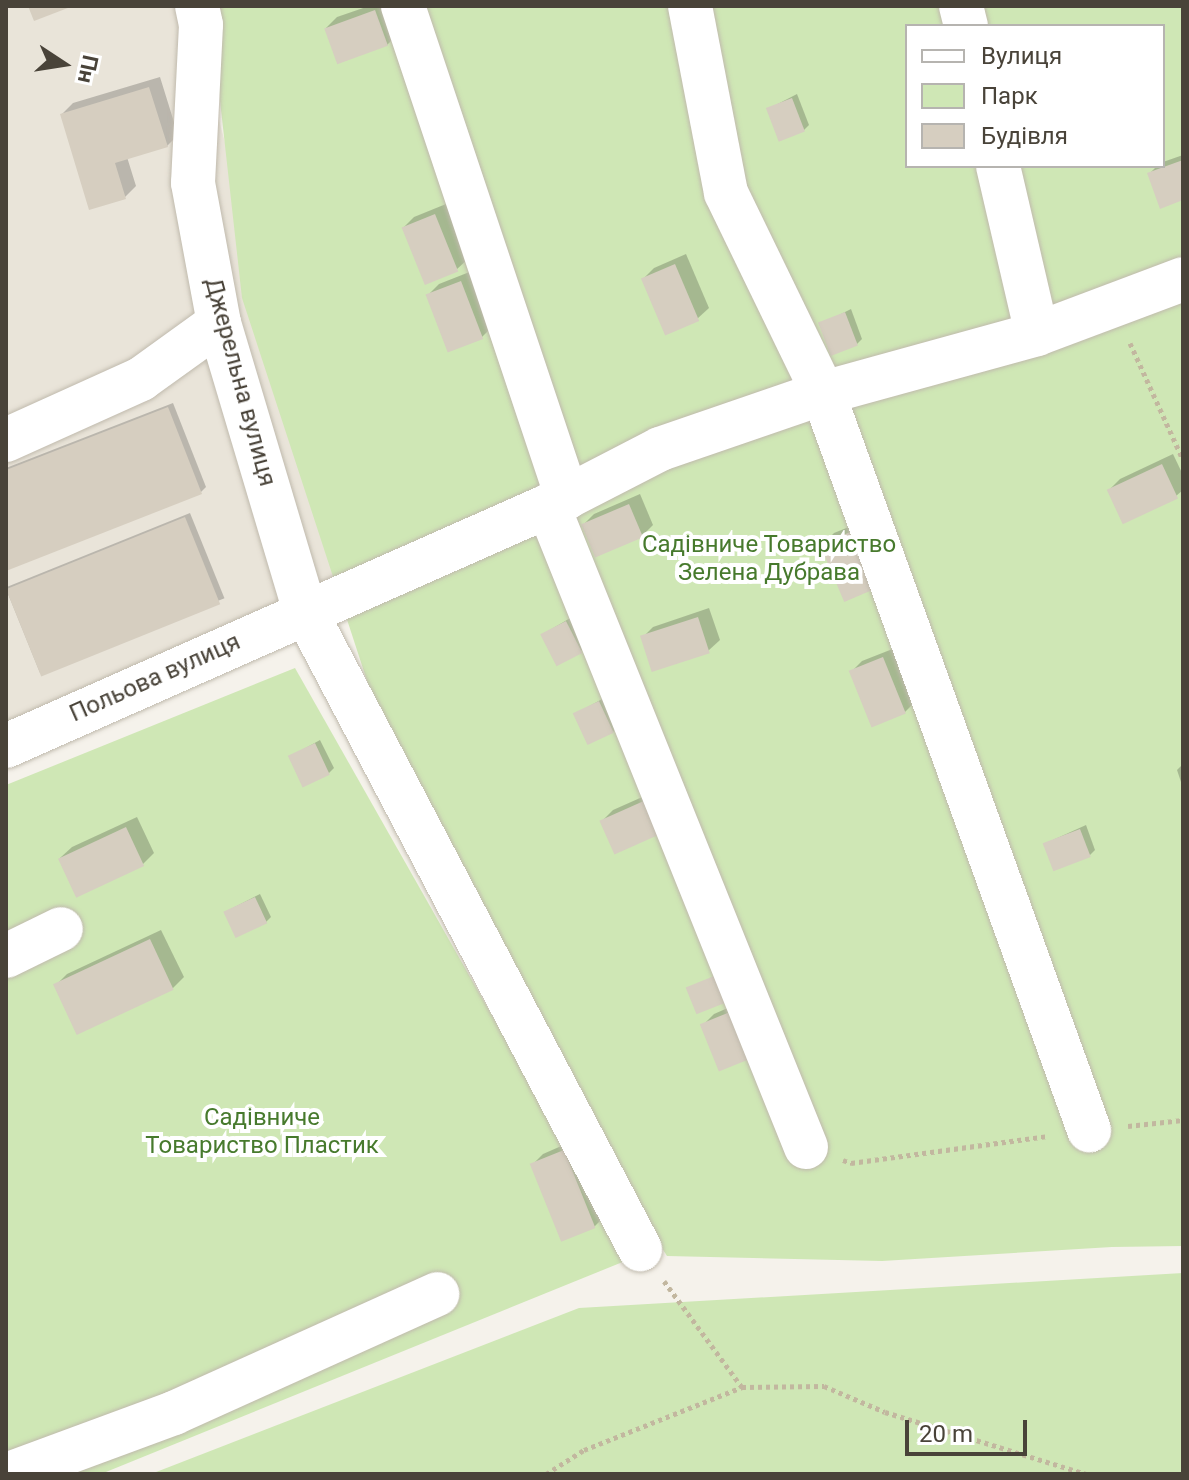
<!DOCTYPE html>
<meta charset="utf-8">
<style>
body{margin:0}
#map{position:relative;width:1189px;height:1480px;overflow:hidden;background:#f5f2eb;font-family:Roboto,sans-serif}
div>[style]{position:absolute}
.residential>*{inset:0;background:#e9e4d9}
.green>*{inset:0;background:#cfe7b5}
.shadow>*{inset:0;background:#0003;transform-origin:0 0}
.building>*{inset:0;background:#d6cec0;transform-origin:0 0}
.path>*{height:5px;margin-top:-2.5px;transform-origin:0;background:repeating-linear-gradient(90deg,#c2b79f 0 4px,transparent 0 8px)}
.roads{filter:drop-shadow(0 0 2px #c0baad) drop-shadow(0 0 2px #c0baad)}
.minor>*{height:44px;margin:-22px;padding:0 22px;transform-origin:22px;border-radius:22px;background:#fff}
span{translate:-50% -50%;white-space:nowrap;text-align:center;line-height:1.15;-webkit-text-stroke:8px #fff;paint-order:stroke}
.street-label{font-size:24px;color:#494339}
.park-label{font-size:24px;color:#477a2d}
.frame{position:absolute;inset:0;border:8px solid #494339;pointer-events:none}
.legend{position:absolute;left:905px;top:24px;width:260px;height:144px;box-sizing:border-box;background:#fff;border:2px solid #b6b4b0;margin:0;padding:10px 14px;list-style:none;font-size:24px;color:#494339}
.legend li{display:flex;align-items:center;gap:16px;height:40px}
.legend b{width:40px;border:2px solid #b6b4b0}
.north{position:absolute;left:24px;top:24px;width:80px;height:80px;-webkit-text-stroke:6px #fff;paint-order:stroke;rotate:102deg;font-size:22px;font-weight:700;line-height:32px;text-align:center;color:#494339}
.north::after{content:'';display:block;margin:auto;width:28px;height:36px;background:#494339;clip-path:polygon(50% 0,100% 100%,50% 72%,0 100%)}
.scale{position:absolute;left:905px;top:1420px;width:122px;height:36px;box-sizing:border-box;border:4px solid #494339;border-top:0;padding-left:10px;font-size:24px;line-height:28px;white-space:nowrap;color:#494339;-webkit-text-stroke:6px #fff;paint-order:stroke}
</style>
<div id="map">
<div class="residential">
<i style="clip-path:polygon(6px 6px,188px 6px,347px 592px,6px 746px)"></i>
</div>
<div class="green">
<i style="clip-path:polygon(evenodd,205px 6px,1183px 6px,1183px 1246px,1112px 1247px,882px 1261px,667px 1256px,641px 1215px,371px 693px,242px 298px,212px 29px,205px 6px,907px 26px,1163px 26px,1163px 166px,907px 166px,907px 26px)"></i>
<i style="clip-path:polygon(295px 668px,630px 1259px,101px 1474px,6px 1474px,6px 785px)"></i>
<i style="clip-path:polygon(1183px 1273px,1183px 1474px,151px 1474px,579px 1308px)"></i>
</div>
<div class="shadow">
<i style="clip-path:polygon(369px 6px,388px 6px,398px 34px,387px 45px,326px 28px,337px 17px)"></i>
<i style="clip-path:polygon(160px 77px,178px 135px,167px 146px,127px 157px,136px 186px,125px 197px,62px 114px,73px 103px)"></i>
<i style="clip-path:polygon(797px 94px,809px 125px,804px 130px,768px 109px)"></i>
<i style="clip-path:polygon(1183px 155px,1183px 198px,1149px 174px,1157px 166px,1163px 166px,1163px 162px)"></i>
<i style="clip-path:polygon(446px 204px,468px 259px,456px 270px,403px 228px,414px 217px)"></i>
<i style="clip-path:polygon(686px 254px,709px 308px,697px 319px,643px 279px,654px 268px)"></i>
<i style="clip-path:polygon(472px 271px,493px 326px,482px 337px,428px 295px,439px 284px)"></i>
<i style="clip-path:polygon(851px 309px,862px 339px,857px 344px,821px 324px)"></i>
<i style="clip-path:polygon(173px 403px,206px 487px,201px 492px,6px 566px,6px 468px)"></i>
<i style="clip-path:polygon(1173px 454px,1183px 475px,1183px 490px,1176px 496px,1109px 490px,1120px 479px)"></i>
<i style="clip-path:polygon(640px 494px,653px 525px,642px 536px,583px 525px,594px 514px)"></i>
<i style="left:190px;top:513px;width:92px;height:199px;rotate:68deg"></i>
<i style="clip-path:polygon(866px 520px,889px 574px,823px 544px,834px 533px)"></i>
<i style="clip-path:polygon(709px 608px,720px 640px,708px 651px,642px 638px,653px 627px)"></i>
<i style="clip-path:polygon(572px 617px,586px 646px,581px 651px,543px 634px)"></i>
<i style="clip-path:polygon(895px 648px,916px 701px,905px 712px,851px 672px,862px 661px)"></i>
<i style="clip-path:polygon(604px 698px,618px 726px,613px 732px,575px 714px)"></i>
<i style="clip-path:polygon(320px 740px,334px 768px,329px 773px,291px 756px)"></i>
<i style="clip-path:polygon(1182px 765px,1183px 765px,1183px 788px,1177px 770px)"></i>
<i style="clip-path:polygon(658px 790px,671px 822px,602px 821px,613px 810px)"></i>
<i style="clip-path:polygon(137px 817px,154px 853px,143px 864px,60px 858px,72px 847px)"></i>
<i style="clip-path:polygon(1086px 825px,1095px 850px,1090px 855px,1044px 844px)"></i>
<i style="clip-path:polygon(260px 894px,271px 917px,266px 922px,225px 912px)"></i>
<i style="clip-path:polygon(161px 930px,184px 977px,173px 988px,56px 985px,67px 974px)"></i>
<i style="clip-path:polygon(746px 1000px,764px 1044px,703px 1025px,714px 1014px)"></i>
<i style="clip-path:polygon(575px 1140px,605px 1216px,594px 1227px,532px 1165px,543px 1154px)"></i>
</div>
<div class="building">
<i style="clip-path:polygon(28px 6px,73px 6px,34px 21px)"></i>
<i style="left:375px;top:10px;width:38px;height:54px;rotate:70deg"></i>
<i style="clip-path:polygon(149px 87px,168px 147px,115px 163px,126px 199px,89px 210px,60px 114px)"></i>
<i style="left:792px;top:98px;width:36px;height:28px;rotate:69deg"></i>
<i style="clip-path:polygon(1183px 160px,1183px 200px,1160px 209px,1147px 173px)"></i>
<i style="left:435px;top:214px;width:62px;height:36px;rotate:68deg"></i>
<i style="left:675px;top:264px;width:62px;height:37px;rotate:67deg"></i>
<i style="left:461px;top:281px;width:62px;height:38px;rotate:69deg"></i>
<i style="left:845px;top:312px;width:36px;height:29px;rotate:69deg"></i>
<i style="clip-path:polygon(168px 407px,202px 494px,6px 571px,6px 470px)"></i>
<i style="left:1162px;top:464px;width:38px;height:61px;rotate:65deg"></i>
<i style="left:629px;top:504px;width:36px;height:52px;rotate:67deg"></i>
<i style="left:185px;top:517px;width:94px;height:193px;rotate:68deg"></i>
<i style="left:855px;top:530px;width:62px;height:38px;rotate:67deg"></i>
<i style="left:698px;top:617px;width:38px;height:61px;rotate:72deg"></i>
<i style="left:566px;top:621px;width:36px;height:29px;rotate:63deg"></i>
<i style="left:883px;top:657px;width:61px;height:37px;rotate:68deg"></i>
<i style="left:599px;top:701px;width:35px;height:29px;rotate:65deg"></i>
<i style="left:315px;top:743px;width:35px;height:30px;rotate:65deg"></i>
<i style="left:646px;top:800px;width:37px;height:51px;rotate:66deg"></i>
<i style="left:126px;top:827px;width:43px;height:75px;rotate:65deg"></i>
<i style="left:1080px;top:829px;width:30px;height:40px;rotate:69deg"></i>
<i style="left:255px;top:897px;width:29px;height:35px;rotate:65deg"></i>
<i style="left:150px;top:939px;width:56px;height:107px;rotate:65deg"></i>
<i style="left:719px;top:974px;width:29px;height:36px;rotate:68deg"></i>
<i style="left:735px;top:1010px;width:51px;height:38px;rotate:68deg"></i>
<i style="left:564px;top:1150px;width:84px;height:37px;rotate:68deg"></i>
</div>
<div class="path">
<i style="left:1130px;top:343px;width:128px;rotate:65.6deg"></i>
<i style="left:1128px;top:1126px;width:55px;rotate:-6.2deg"></i>
<i style="left:843px;top:1160px;width:9px;rotate:21deg"></i>
<i style="left:851px;top:1163px;width:198px;rotate:-7.8deg"></i>
<i style="left:664px;top:1281px;width:132px;rotate:53.7deg"></i>
<i style="left:546px;top:1474px;width:45px;rotate:-32.3deg"></i>
<i style="left:584px;top:1450px;width:170px;rotate:-21.7deg"></i>
<i style="left:742px;top:1387px;width:82px;rotate:-0.7deg"></i>
<i style="left:824px;top:1386px;width:66px;rotate:23.1deg"></i>
<i style="left:885px;top:1412px;width:211px;rotate:17.1deg"></i>
</div>
<div class="roads">
<div class="minor">
<i style="left:197px;top:6px;width:19px;rotate:78deg"></i>
<i style="left:201px;top:25px;width:158px;rotate:92.9deg"></i>
<i style="left:193px;top:183px;width:142px;rotate:79.5deg"></i>
<i style="left:219px;top:323px;width:301px;rotate:73.4deg"></i>
<i style="left:305px;top:611px;width:721px;rotate:62.3deg"></i>
<i style="left:403px;top:6px;width:518px;rotate:71.53deg"></i>
<i style="left:567px;top:497px;width:21px;rotate:155deg"></i>
<i style="left:548px;top:506px;width:691px;rotate:68.08deg"></i>
<i style="left:690px;top:6px;width:190px;rotate:79.1deg"></i>
<i style="left:726px;top:193px;width:222px;rotate:64.1deg"></i>
<i style="left:823px;top:393px;width:784px;rotate:70.15deg"></i>
<i style="left:961px;top:6px;width:21px;rotate:76deg"></i>
<i style="left:998px;top:166px;width:172px;rotate:76.9deg"></i>
<i style="left:6px;top:440px;width:148px;rotate:-24.3deg"></i>
<i style="left:141px;top:379px;width:96px;rotate:-35.7deg"></i>
<i style="left:567px;top:497px;width:105px;rotate:-27.3deg"></i>
<i style="left:660px;top:449px;width:172px;rotate:-19deg"></i>
<i style="left:823px;top:393px;width:222px;rotate:-15.4deg"></i>
<i style="left:1037px;top:334px;width:156px;rotate:-20.6deg"></i>
<i style="left:6px;top:746px;width:593px;rotate:-23.88deg"></i>
<i style="left:6px;top:956px;width:61px;rotate:-26.1deg"></i>
<i style="left:9px;top:1474px;width:176px;rotate:-20.3deg"></i>
<i style="left:174px;top:1413px;width:289px;rotate:-24.3deg"></i>
</div>
</div>
<div class="street-label">
<span style="left:240px;top:382px;rotate:75deg">Джерельна вулиця</span>
<span style="left:155px;top:678px;rotate:-24deg">Польова вулиця</span>
</div>
<div class="park-label">
<span style="left:769px;top:559px">Садівниче Товариство<br>Зелена Дубрава</span>
<span style="left:262px;top:1132px">Садівниче<br>Товариство Пластик</span>
</div>
<div class="frame"></div>
<ul class="legend">
<li><b style="height:10px;background:#fff"></b>Вулиця</li>
<li><b style="height:22px;background:#cfe7b5"></b>Парк</li>
<li><b style="height:22px;background:#d6cec0"></b>Будівля</li>
</ul>
<div class="north">Пн</div>
<div class="scale">20 m</div>
</div>
